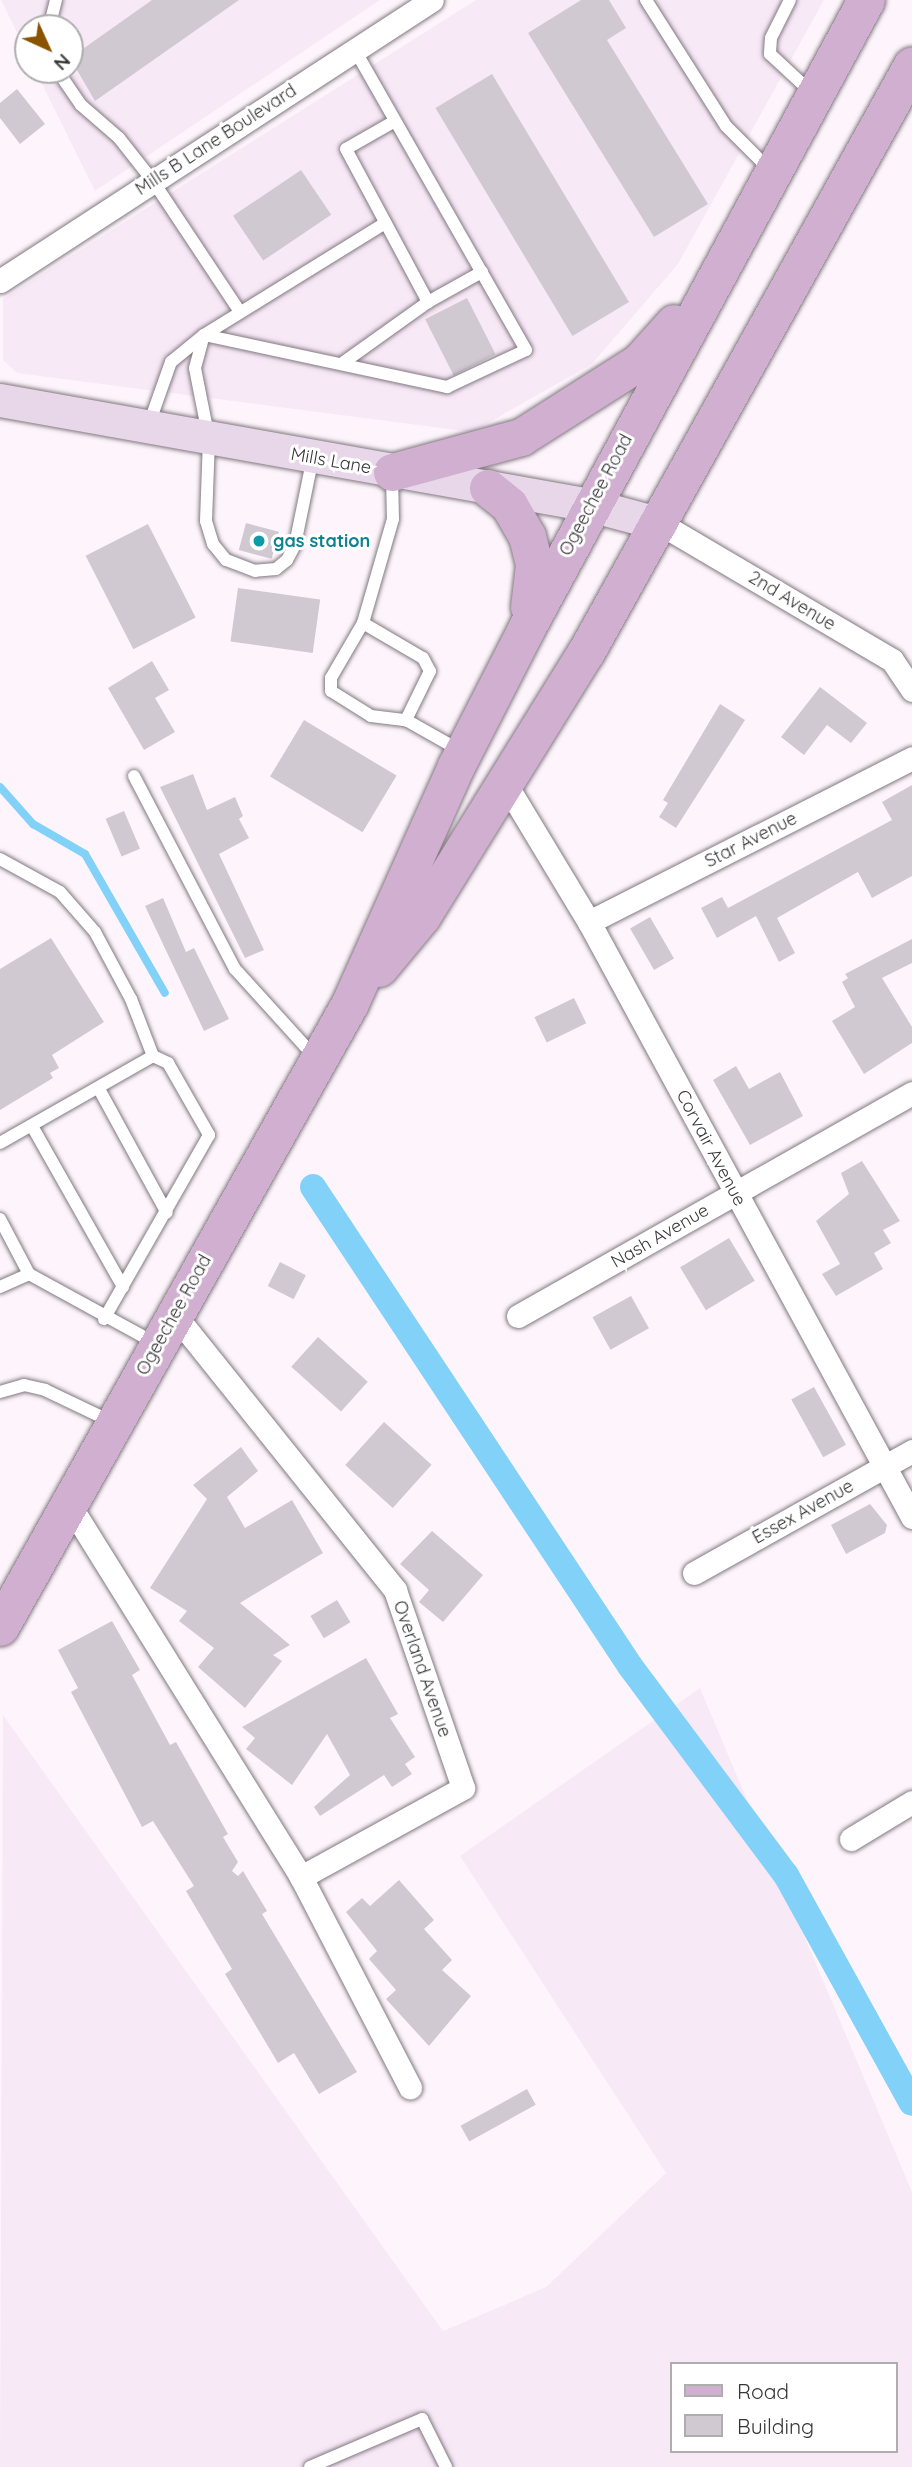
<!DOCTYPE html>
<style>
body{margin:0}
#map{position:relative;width:912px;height:2467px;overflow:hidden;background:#fef5fc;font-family:Quicksand,sans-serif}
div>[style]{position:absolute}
.built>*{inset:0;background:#f8e9f7}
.stream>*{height:8px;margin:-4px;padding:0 4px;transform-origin:4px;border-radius:4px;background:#82d1f9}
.canal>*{height:26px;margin:-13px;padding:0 13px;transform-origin:13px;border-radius:13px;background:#82d1f9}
.building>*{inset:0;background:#d1c9d1;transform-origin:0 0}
.roads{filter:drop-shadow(0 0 2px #817980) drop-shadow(0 0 2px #817980)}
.service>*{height:12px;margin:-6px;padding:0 6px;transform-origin:6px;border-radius:6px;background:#fff}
.minor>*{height:23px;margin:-11.5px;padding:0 11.5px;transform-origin:11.5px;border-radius:11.5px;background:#fff}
.secondary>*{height:33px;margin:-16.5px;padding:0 16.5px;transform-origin:16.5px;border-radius:16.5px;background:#e8d7e8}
.primary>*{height:37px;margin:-18.5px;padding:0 18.5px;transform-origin:18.5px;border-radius:18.5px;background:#d1afd0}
.dots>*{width:19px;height:19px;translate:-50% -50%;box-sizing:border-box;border:4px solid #fff;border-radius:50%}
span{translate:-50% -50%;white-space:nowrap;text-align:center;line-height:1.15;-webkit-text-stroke:6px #fff;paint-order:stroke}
.street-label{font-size:18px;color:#383538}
.culture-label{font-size:18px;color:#0d838f;font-weight:700}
.left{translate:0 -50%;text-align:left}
.legend{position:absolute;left:670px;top:2362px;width:228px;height:91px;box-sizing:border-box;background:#fff;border:2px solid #afaeaf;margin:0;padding:9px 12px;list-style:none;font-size:21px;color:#383538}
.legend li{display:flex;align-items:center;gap:14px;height:35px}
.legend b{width:35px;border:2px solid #afaeaf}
.north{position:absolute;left:14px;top:14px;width:70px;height:70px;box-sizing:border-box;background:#fff;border:2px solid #afaeaf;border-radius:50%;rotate:135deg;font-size:19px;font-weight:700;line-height:28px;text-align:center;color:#383538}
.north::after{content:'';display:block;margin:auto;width:24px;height:32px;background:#895300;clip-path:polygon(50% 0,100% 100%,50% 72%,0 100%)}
</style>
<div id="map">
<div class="built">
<i style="clip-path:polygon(1px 0,380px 0,95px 191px,35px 70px,70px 70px,70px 28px,28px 28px,28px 55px)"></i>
<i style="clip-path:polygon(476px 0,824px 0,678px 264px,592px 364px,472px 432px,17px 373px,3px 360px,3px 299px)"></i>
<i style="clip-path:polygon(evenodd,700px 1688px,912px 2192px,912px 2467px,0 2467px,3px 1715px,443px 2331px,546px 2287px,666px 2173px,460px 1856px,700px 1688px,672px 2364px,896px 2364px,896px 2451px,672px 2451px,672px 2364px)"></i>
</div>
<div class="stream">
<i style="left:0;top:787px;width:50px;rotate:48.3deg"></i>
<i style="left:33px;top:824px;width:60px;rotate:30deg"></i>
<i style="left:85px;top:854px;width:160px;rotate:60.1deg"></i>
</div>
<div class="canal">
<i style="left:313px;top:1187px;width:574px;rotate:56.5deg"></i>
<i style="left:630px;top:1666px;width:261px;rotate:53.3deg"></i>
<i style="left:786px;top:1875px;width:260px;rotate:61.1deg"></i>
</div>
<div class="building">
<i style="clip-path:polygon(152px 0,239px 0,95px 101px,70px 58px)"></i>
<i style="clip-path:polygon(581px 0,609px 0,626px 28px,607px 40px,708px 204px,654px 237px,528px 33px)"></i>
<i style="left:492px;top:74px;width:266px;height:66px;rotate:59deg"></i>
<i style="clip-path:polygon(17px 89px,45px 124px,20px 144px,0 118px,0 103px)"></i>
<i style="left:301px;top:170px;width:54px;height:82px;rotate:56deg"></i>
<i style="left:467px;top:298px;width:63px;height:47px;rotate:63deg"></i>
<i style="left:246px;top:523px;width:34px;height:28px;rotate:15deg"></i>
<i style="left:148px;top:524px;width:105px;height:70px;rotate:63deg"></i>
<i style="left:238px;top:588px;width:83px;height:54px;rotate:8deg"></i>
<i style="clip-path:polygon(152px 661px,169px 690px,155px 698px,175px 732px,144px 750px,108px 688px)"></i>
<i style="clip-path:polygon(820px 687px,867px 723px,851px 743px,827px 725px,804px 755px,781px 737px)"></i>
<i style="clip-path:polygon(720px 704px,745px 720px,676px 828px,659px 817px,668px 803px,663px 800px)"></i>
<i style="left:304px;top:720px;width:108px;height:66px;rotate:31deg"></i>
<i style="clip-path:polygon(193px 774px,207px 810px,235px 797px,243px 816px,239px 819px,249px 838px,219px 854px,264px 950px,245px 958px,160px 787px)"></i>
<i style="clip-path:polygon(912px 785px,912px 876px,872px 898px,858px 872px,777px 918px,795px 953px,779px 962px,756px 916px,717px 938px,701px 908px,722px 897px,728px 908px,892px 820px,882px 802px)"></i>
<i style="left:124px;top:811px;width:41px;height:20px;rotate:67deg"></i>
<i style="clip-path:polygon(163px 898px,186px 952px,194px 948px,229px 1019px,204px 1031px,145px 906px)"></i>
<i style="left:650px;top:917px;width:48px;height:23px;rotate:60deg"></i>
<i style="clip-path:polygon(51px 938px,104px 1022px,52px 1055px,59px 1068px,50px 1073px,53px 1078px,0 1110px,0 969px)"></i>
<i style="clip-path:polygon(912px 939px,912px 963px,882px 978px,912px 1027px,912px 1043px,864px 1074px,832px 1021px,855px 1007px,842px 982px,848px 978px,845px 974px)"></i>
<i style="left:574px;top:998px;width:28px;height:44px;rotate:64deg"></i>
<i style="clip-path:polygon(736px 1066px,749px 1089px,780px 1072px,803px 1116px,750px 1145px,713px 1080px)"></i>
<i style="clip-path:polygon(862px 1161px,900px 1221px,883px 1230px,891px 1243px,874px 1253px,883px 1269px,836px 1296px,822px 1274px,840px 1264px,816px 1221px,849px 1194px,841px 1173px)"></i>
<i style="left:729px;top:1238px;width:50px;height:57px;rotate:59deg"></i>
<i style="left:280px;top:1262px;width:29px;height:27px;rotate:27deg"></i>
<i style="left:631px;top:1296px;width:37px;height:44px;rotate:61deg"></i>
<i style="left:318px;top:1337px;width:67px;height:40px;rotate:42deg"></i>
<i style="left:814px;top:1387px;width:66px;height:26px;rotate:61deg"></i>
<i style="left:384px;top:1422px;width:64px;height:58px;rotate:42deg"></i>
<i style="clip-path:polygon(241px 1447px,258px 1471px,227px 1497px,245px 1528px,292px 1500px,323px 1553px,240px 1603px,290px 1645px,273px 1655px,282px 1661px,245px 1708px,198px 1667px,214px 1648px,179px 1621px,187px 1611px,150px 1588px,207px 1499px,193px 1485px)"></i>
<i style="clip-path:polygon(870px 1504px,887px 1525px,885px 1533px,846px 1554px,831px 1525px)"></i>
<i style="clip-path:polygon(432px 1531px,483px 1575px,443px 1622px,419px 1602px,429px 1590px,400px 1564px)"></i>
<i style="left:337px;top:1600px;width:26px;height:31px;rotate:59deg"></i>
<i style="clip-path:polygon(112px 1621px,140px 1670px,132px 1675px,170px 1745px,176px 1742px,228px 1834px,223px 1837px,238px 1862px,232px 1871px,238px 1876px,243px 1871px,267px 1911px,262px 1914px,357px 2072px,319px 2094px,294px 2053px,278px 2063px,225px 1974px,232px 1969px,186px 1891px,194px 1886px,153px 1821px,142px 1827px,71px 1692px,78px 1688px,58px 1650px)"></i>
<i style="clip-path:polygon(366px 1658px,398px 1714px,390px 1718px,415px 1757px,405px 1764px,412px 1774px,392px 1787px,384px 1775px,320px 1816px,314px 1807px,350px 1775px,327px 1734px,292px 1785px,246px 1749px,255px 1738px,242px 1727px)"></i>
<i style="clip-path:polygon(399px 1880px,434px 1920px,424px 1929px,452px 1960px,442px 1970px,471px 1996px,429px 2046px,386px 1999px,396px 1990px,369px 1959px,377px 1951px,346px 1912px,362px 1898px,370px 1906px)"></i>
<i style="left:527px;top:2089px;width:18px;height:76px;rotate:61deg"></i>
</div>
<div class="roads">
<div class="service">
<i style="left:646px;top:0;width:149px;rotate:57.6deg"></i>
<i style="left:726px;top:126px;width:64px;rotate:45deg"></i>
<i style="left:790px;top:0;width:42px;rotate:116.6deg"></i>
<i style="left:771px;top:38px;width:16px;rotate:94deg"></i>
<i style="left:770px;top:54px;width:59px;rotate:42.9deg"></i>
<i style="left:49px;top:28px;width:29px;rotate:-76deg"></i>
<i style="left:57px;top:70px;width:42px;rotate:55.6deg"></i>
<i style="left:81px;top:105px;width:50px;rotate:41deg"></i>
<i style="left:119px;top:138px;width:55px;rotate:51.7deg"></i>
<i style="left:153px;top:181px;width:157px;rotate:56.4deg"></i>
<i style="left:395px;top:121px;width:56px;rotate:150.3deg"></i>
<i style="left:346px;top:149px;width:174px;rotate:61.8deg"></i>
<i style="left:428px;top:302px;width:62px;rotate:-29.1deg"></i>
<i style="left:344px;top:362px;width:103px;rotate:-35.5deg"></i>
<i style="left:149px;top:424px;width:66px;rotate:-70.5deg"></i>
<i style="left:171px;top:362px;width:43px;rotate:-39.3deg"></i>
<i style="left:204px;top:335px;width:213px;rotate:-31.7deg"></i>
<i style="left:313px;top:457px;width:90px;rotate:101.6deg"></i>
<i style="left:295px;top:545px;width:17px;rotate:118deg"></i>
<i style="left:287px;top:560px;width:14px;rotate:141deg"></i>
<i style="left:276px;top:569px;width:21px;rotate:175deg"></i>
<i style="left:255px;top:571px;width:31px;rotate:-159deg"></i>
<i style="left:226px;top:560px;width:21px;rotate:-129deg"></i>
<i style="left:213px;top:544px;width:24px;rotate:-107deg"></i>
<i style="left:206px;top:521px;width:82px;rotate:-87.9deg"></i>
<i style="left:209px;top:439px;width:72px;rotate:-101.2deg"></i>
<i style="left:195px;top:368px;width:34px;rotate:-75deg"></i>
<i style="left:204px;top:335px;width:249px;rotate:12.1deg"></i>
<i style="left:447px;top:387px;width:87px;rotate:-25.1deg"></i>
<i style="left:526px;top:350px;width:345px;rotate:-119.7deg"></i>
<i style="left:392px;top:476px;width:43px;rotate:88.7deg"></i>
<i style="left:393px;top:519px;width:108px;rotate:106.1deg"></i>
<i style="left:363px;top:623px;width:69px;rotate:30.3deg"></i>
<i style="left:423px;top:658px;width:15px;rotate:62deg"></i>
<i style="left:430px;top:671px;width:55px;rotate:116.1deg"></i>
<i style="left:406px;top:720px;width:61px;rotate:29.5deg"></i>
<i style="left:363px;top:623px;width:64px;rotate:120.2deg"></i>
<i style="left:331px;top:678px;width:13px;rotate:90deg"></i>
<i style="left:331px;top:691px;width:47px;rotate:32deg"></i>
<i style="left:371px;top:716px;width:35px;rotate:7deg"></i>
<i style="left:134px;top:776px;width:218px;rotate:62.4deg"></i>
<i style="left:235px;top:969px;width:118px;rotate:47.8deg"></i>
<i style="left:0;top:859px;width:68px;rotate:28.8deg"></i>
<i style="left:60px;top:892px;width:53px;rotate:48.8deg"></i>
<i style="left:95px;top:932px;width:76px;rotate:61.8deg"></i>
<i style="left:131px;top:999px;width:61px;rotate:68.9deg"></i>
<i style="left:99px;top:1089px;width:141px;rotate:61.3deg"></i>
<i style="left:32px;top:1126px;width:185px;rotate:60.5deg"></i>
<i style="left:0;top:1143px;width:176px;rotate:-29.6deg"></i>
<i style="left:153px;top:1056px;width:17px;rotate:25deg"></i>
<i style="left:168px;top:1063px;width:83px;rotate:60.3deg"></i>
<i style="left:209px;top:1135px;width:212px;rotate:119.7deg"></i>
<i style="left:0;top:1219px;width:62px;rotate:62.2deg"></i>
<i style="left:0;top:1287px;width:32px;rotate:-24deg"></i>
<i style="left:29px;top:1274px;width:146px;rotate:28.7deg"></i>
<i style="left:0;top:1392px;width:25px;rotate:-16deg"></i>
<i style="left:24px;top:1385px;width:22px;rotate:13deg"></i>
<i style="left:45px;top:1390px;width:72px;rotate:25.5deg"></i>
<i style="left:310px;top:2467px;width:122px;rotate:-23.2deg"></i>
<i style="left:422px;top:2419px;width:54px;rotate:63.4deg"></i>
</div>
<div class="minor">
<i style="left:0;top:281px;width:515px;rotate:-33.04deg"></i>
<i style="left:661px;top:524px;width:268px;rotate:30.5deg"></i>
<i style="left:892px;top:660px;width:36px;rotate:56deg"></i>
<i style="left:505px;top:783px;width:162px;rotate:58.9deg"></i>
<i style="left:589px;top:922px;width:677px;rotate:61.5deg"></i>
<i style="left:589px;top:922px;width:362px;rotate:-26.9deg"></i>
<i style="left:174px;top:1314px;width:354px;rotate:51.3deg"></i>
<i style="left:395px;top:1590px;width:209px;rotate:71deg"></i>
<i style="left:463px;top:1788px;width:185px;rotate:151.2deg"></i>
<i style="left:518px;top:1316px;width:453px;rotate:-29.5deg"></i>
<i style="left:69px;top:1504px;width:439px;rotate:58.1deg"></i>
<i style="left:301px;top:1877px;width:237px;rotate:62.6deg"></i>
<i style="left:694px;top:1573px;width:250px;rotate:-29.2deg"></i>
<i style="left:851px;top:1839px;width:71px;rotate:-31.2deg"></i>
</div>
<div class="secondary">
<i style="left:0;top:400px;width:599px;rotate:10.09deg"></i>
<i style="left:590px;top:505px;width:73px;rotate:15deg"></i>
</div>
<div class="primary">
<i style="left:392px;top:472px;width:134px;rotate:-15.2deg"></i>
<i style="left:521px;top:437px;width:140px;rotate:-32.4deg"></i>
<i style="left:639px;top:362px;width:52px;rotate:-48.1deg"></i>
<i style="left:488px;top:488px;width:27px;rotate:39deg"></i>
<i style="left:509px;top:505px;width:36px;rotate:60deg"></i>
<i style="left:527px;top:536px;width:30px;rotate:76deg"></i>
<i style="left:534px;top:565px;width:42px;rotate:96.8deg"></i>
<i style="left:379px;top:968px;width:67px;rotate:-50.4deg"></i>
<i style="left:422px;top:916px;width:311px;rotate:-58.2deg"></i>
<i style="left:586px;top:652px;width:671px;rotate:-60.95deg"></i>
<i style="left:0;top:1627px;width:715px;rotate:-60.71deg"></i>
<i style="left:350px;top:1003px;width:260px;rotate:-65.9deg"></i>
<i style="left:456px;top:766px;width:154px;rotate:-62.9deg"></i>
<i style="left:526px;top:629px;width:715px;rotate:-61.61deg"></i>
</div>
</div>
<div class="dots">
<i style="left:259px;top:541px;background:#0f9aa8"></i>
</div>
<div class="street-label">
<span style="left:216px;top:140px;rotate:-33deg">Mills B Lane Boulevard</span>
<span style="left:331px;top:461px;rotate:10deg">Mills Lane</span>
<span style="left:596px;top:495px;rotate:-62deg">Ogeechee Road</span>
<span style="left:792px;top:601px;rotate:31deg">2nd Avenue</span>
<span style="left:751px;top:840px;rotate:-27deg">Star Avenue</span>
<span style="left:711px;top:1148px;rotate:62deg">Corvair Avenue</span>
<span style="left:660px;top:1236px;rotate:-30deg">Nash Avenue</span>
<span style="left:174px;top:1315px;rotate:-61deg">Ogeechee Road</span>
<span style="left:803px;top:1512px;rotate:-29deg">Essex Avenue</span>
<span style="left:422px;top:1669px;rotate:71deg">Overland Avenue</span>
</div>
<div class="culture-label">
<span class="left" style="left:273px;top:541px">gas station</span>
</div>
<ul class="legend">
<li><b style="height:9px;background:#d1afd0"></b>Road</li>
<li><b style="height:19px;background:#d1c9d1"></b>Building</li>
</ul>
<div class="north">N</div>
</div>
